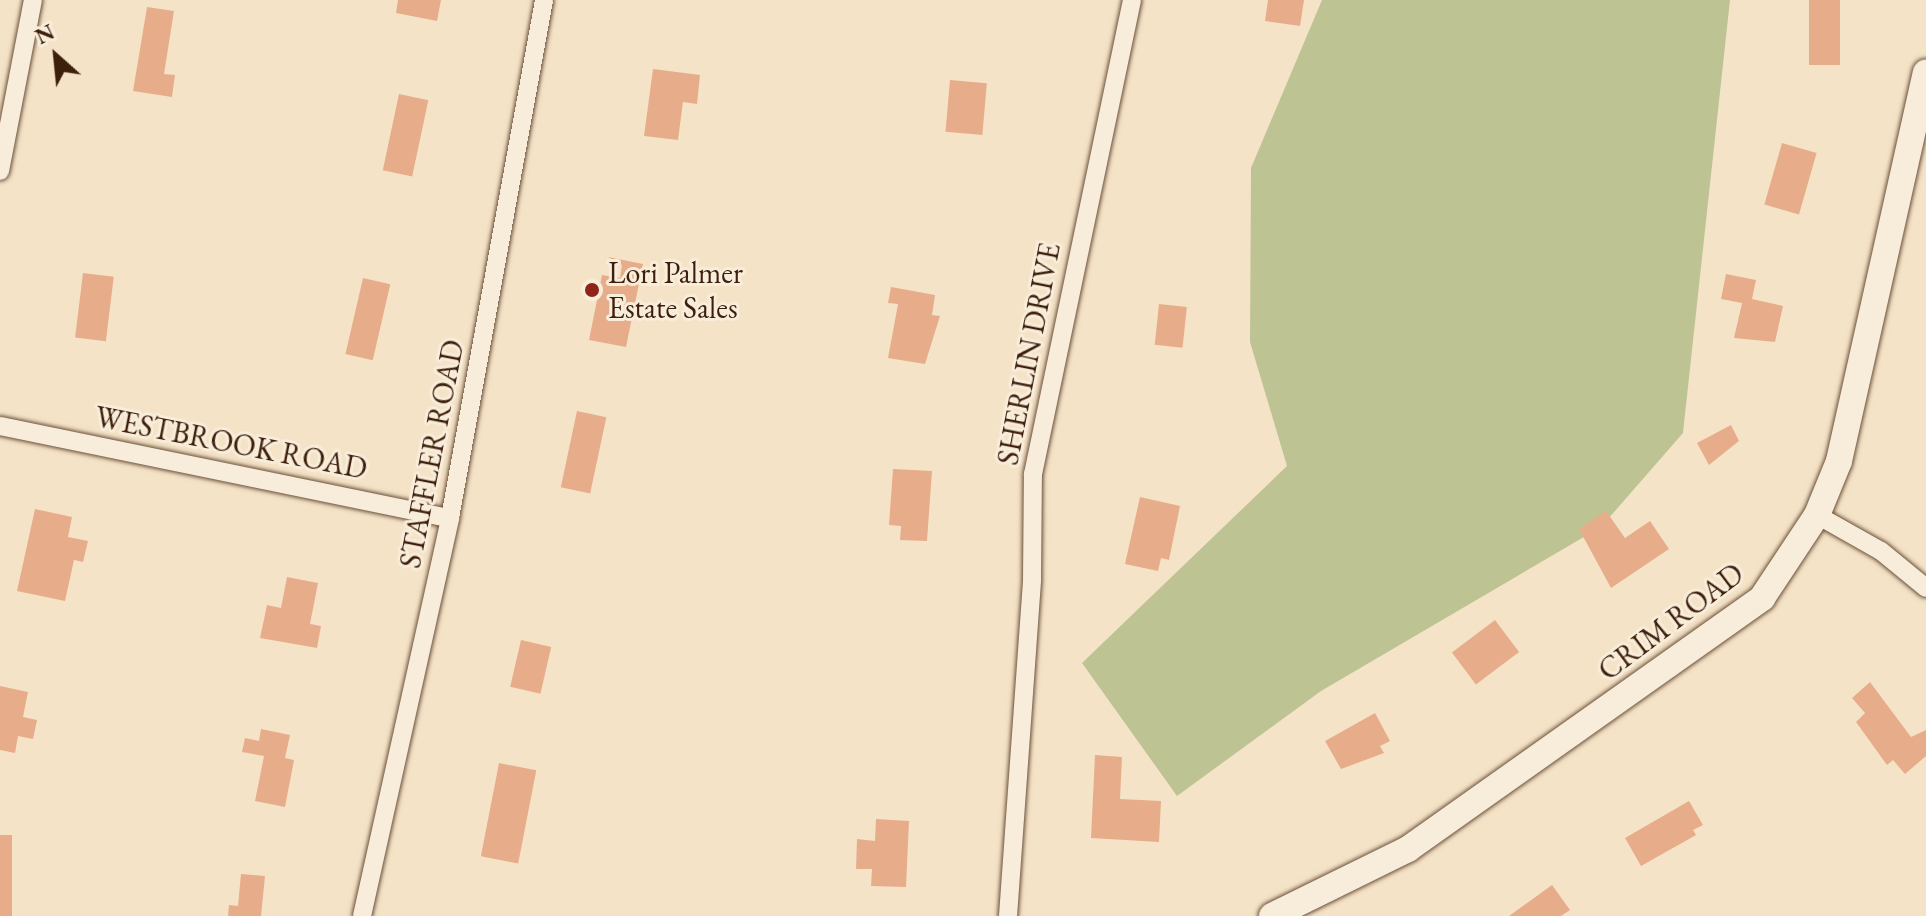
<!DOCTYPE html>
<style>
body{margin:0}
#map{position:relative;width:1926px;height:916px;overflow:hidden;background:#f5e3c7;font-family:"EB Garamond",serif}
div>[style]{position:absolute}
.green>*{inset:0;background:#bec394}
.building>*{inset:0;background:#e7ad8b;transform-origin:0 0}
.roads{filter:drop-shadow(0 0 2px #6b503a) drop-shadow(0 0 2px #6b503a)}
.street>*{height:18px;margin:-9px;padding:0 9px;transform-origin:9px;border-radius:9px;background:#f8eddb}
.secondary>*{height:26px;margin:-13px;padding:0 13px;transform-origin:13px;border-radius:13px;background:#f8eddb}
.dots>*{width:22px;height:22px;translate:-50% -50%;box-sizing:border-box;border:4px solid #f8eddb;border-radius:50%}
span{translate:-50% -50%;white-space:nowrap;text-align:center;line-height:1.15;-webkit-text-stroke:6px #f8eddb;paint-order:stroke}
.poi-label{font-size:30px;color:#3d1f0b}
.left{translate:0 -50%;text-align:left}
.street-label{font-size:30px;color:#3d1f0b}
.north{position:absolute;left:16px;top:16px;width:80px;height:80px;-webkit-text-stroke:6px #f8eddb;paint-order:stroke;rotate:333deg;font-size:22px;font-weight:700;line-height:32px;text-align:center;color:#3d1f0b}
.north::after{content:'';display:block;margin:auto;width:28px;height:36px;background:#3d1f0b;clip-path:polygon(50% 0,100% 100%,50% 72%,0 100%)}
</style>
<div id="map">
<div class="green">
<i style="clip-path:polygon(1322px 0,1730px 0,1683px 433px,1601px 527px,1321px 691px,1177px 796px,1082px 663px,1287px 466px,1250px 342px,1251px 168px)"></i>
</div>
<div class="building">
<i style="clip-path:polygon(398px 0,441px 0,437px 21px,396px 13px)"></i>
<i style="clip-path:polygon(1268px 0,1304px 0,1300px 26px,1265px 21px)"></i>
<i style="left:1809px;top:0;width:31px;height:65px"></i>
<i style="clip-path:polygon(147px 7px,174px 11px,164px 74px,175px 75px,172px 97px,133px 91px)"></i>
<i style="clip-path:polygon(653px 69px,700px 75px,697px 104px,683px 102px,678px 140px,644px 136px)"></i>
<i style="left:950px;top:80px;width:37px;height:52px;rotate:5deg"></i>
<i style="left:399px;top:94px;width:30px;height:78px;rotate:12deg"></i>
<i style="left:1782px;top:143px;width:36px;height:64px;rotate:16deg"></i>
<i style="clip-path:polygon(608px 257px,643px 264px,626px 347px,589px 340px,602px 275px,620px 278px,622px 265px)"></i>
<i style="left:83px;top:273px;width:31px;height:65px;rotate:7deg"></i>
<i style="clip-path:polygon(1726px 274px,1756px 280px,1752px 299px,1783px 306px,1775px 342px,1734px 338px,1742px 303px,1721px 299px)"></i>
<i style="left:363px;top:278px;width:28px;height:78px;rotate:13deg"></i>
<i style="clip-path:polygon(891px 287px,935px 295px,932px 315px,940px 316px,925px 364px,888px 358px,898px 304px,888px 303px)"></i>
<i style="left:1159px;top:304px;width:28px;height:41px;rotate:6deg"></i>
<i style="left:577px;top:411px;width:30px;height:78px;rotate:12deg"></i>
<i style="clip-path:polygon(1731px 425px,1739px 441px,1709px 465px,1697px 443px)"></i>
<i style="clip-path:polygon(893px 469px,932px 471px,927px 541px,900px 540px,901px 526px,889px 525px)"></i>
<i style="clip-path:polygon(1140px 497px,1180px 506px,1169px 560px,1161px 558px,1158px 571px,1125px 564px)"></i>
<i style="clip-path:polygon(35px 509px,72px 517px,68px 537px,88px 541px,83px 562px,74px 560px,65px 601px,17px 591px)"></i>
<i style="clip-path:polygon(1606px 511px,1625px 538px,1650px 521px,1669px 549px,1611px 588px,1579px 529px)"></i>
<i style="clip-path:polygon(287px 577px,318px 583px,310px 624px,321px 626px,317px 648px,260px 638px,267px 605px,281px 608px)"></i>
<i style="left:1495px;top:620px;width:40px;height:54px;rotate:53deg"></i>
<i style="left:521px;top:640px;width:31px;height:48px;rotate:13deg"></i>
<i style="clip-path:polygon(1870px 682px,1911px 737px,1926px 730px,1926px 756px,1905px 774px,1893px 760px,1887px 765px,1856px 722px,1865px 713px,1852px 698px)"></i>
<i style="clip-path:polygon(0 686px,28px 692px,23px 717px,37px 720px,33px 739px,18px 736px,15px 753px,0 750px)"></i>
<i style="clip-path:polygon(1375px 713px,1390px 741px,1380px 746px,1384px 753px,1341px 769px,1325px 741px)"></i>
<i style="clip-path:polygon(261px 729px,290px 735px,285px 758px,294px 760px,285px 807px,255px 801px,264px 756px,242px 752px,245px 738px,259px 741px)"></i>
<i style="clip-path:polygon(1095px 755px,1122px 757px,1120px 799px,1161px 801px,1159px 842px,1091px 838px)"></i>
<i style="left:499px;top:763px;width:38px;height:95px;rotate:11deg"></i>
<i style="clip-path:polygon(1689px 801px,1703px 825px,1693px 830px,1696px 835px,1641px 866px,1625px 838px)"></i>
<i style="clip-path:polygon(876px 819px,909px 821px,906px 887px,871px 886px,872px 869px,856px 869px,857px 839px,875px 841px)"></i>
<i style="left:0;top:835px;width:12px;height:81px"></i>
<i style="clip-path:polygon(241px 874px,265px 876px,261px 916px,228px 916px,229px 905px,238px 906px)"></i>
<i style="clip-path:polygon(1552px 885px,1570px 910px,1561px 916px,1509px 916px)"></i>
</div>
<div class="roads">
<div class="street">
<i style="left:0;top:171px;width:174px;rotate:-79.1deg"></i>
<i style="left:0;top:426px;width:459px;rotate:11.6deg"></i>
<i style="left:1817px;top:515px;width:73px;rotate:29.4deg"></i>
<i style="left:1881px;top:551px;width:58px;rotate:39.4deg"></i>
<i style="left:362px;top:916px;width:408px;rotate:-77.5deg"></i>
<i style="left:450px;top:518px;width:526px;rotate:-79.71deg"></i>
<i style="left:1008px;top:916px;width:337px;rotate:-85.9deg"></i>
<i style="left:1032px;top:580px;width:106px;rotate:-89.5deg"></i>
<i style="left:1033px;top:474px;width:484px;rotate:-78.2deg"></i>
</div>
<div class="secondary">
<i style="left:1272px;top:916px;width:152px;rotate:-26.2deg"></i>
<i style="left:1408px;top:849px;width:434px;rotate:-35.3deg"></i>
<i style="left:1762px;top:598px;width:100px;rotate:-56.5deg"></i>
<i style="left:1817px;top:515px;width:58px;rotate:-67.8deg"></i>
<i style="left:1839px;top:461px;width:398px;rotate:-77.4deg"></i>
</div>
</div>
<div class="dots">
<i style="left:592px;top:290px;background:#8f2418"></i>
</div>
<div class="poi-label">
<span class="left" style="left:608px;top:290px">Lori Palmer<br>Estate Sales</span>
</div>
<div class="street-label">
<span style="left:1029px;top:354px;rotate:-79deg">SHERLIN DRIVE</span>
<span style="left:231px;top:443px;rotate:11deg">WESTBROOK ROAD</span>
<span style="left:432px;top:454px;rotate:-79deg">STAFFLER ROAD</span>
<span style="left:1671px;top:622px;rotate:-37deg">CRIM ROAD</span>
</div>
<div class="north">N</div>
</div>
